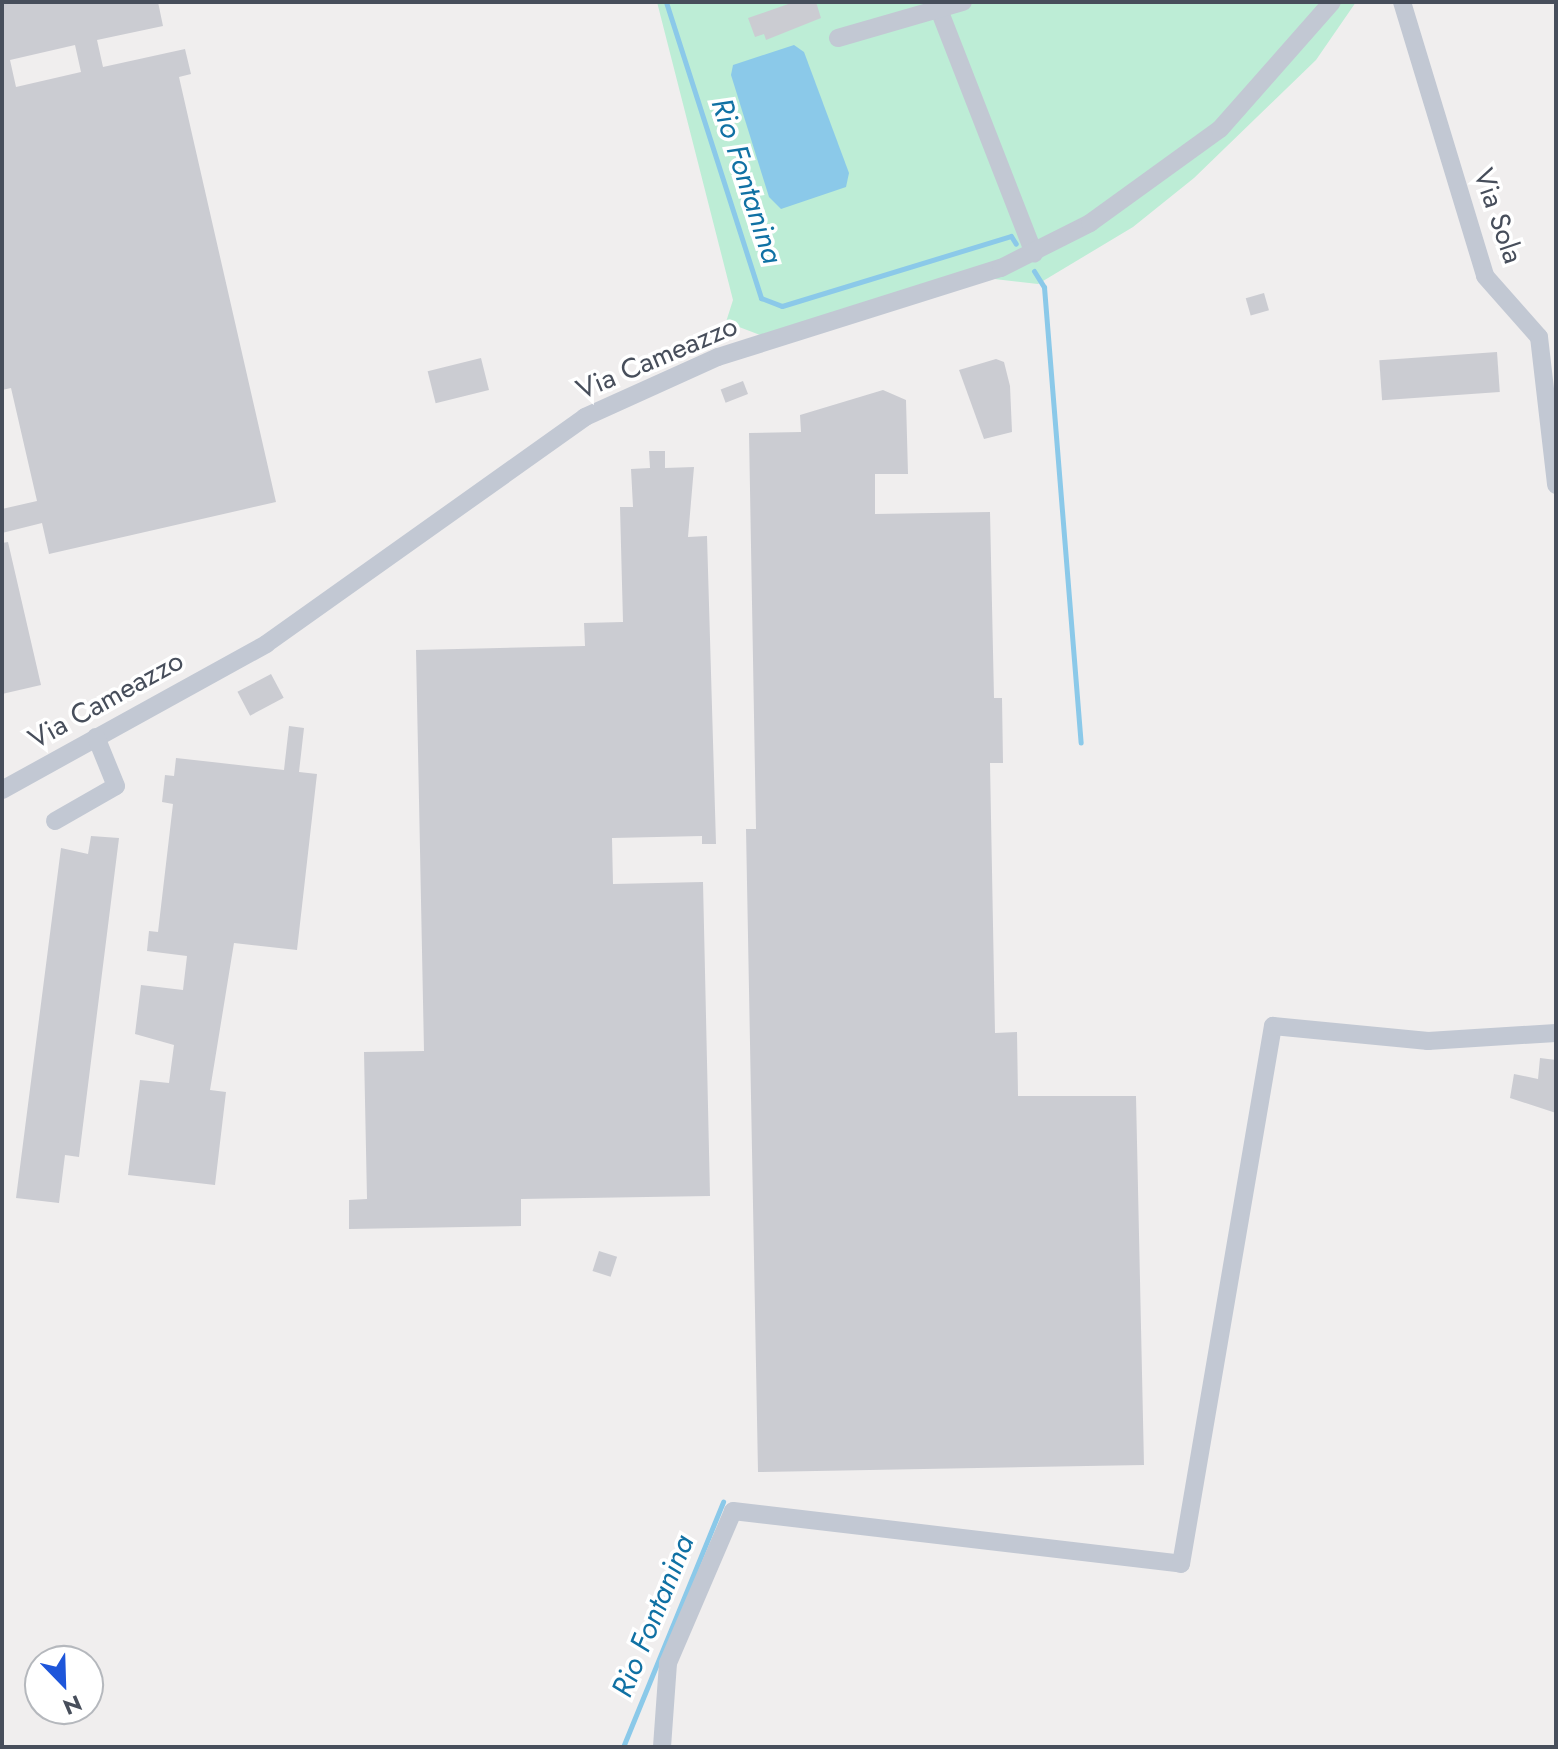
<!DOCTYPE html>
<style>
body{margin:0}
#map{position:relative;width:1558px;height:1749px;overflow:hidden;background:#f0eeee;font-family:Jost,sans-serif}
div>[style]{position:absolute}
.green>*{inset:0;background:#bdedd6}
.water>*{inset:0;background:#8bc9e9}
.stream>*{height:5px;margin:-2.5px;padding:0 2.5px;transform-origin:2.5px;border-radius:2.5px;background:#8bc9e9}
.building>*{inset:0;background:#cbccd2;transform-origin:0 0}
.minor>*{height:18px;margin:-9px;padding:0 9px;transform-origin:9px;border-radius:9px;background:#c2c8d3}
span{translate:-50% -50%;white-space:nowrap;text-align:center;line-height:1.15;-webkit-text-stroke:7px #fff;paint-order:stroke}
.street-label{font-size:28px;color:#474e5b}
.water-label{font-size:30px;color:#1071a4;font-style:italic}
.frame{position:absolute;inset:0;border:4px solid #474e5b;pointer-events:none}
.north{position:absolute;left:24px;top:1645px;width:80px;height:80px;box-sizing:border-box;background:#fff;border:2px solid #b5b8bd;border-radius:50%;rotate:157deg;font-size:22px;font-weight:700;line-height:32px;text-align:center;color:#474e5b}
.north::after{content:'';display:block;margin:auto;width:28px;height:36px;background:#1e56da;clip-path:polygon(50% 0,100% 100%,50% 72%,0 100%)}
</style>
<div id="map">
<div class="green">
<i style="clip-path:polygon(657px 2px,1356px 2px,1316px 60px,1194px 178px,1133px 227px,1038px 284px,977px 277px,776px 341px,726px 322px,733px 300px)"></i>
</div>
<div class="water">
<i style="clip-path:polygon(794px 45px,804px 52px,849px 173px,846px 187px,781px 209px,769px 197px,731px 75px,733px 65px)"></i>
</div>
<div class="stream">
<i style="left:666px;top:2px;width:311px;rotate:72.2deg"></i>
<i style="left:761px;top:298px;width:22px;rotate:21deg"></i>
<i style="left:782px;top:306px;width:239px;rotate:-17deg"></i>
<i style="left:1011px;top:236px;width:9px;rotate:58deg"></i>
<i style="left:1034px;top:271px;width:19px;rotate:58deg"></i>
<i style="left:1044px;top:287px;width:457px;rotate:85.4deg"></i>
<i style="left:623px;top:1747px;width:265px;rotate:-67.8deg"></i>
</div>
<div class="building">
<i style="clip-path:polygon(evenodd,2px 2px,158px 2px,163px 26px,97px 40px,103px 67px,185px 49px,191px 74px,179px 77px,276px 502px,49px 554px,42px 523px,2px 533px,2px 509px,37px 501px,11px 388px,2px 390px,2px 2px,75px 45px,81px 72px,16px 87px,10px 60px,75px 45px)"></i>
<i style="clip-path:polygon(794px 2px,816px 2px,821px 18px,766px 40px,764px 34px,755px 37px,748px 18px)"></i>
<i style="left:1264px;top:293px;width:18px;height:19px;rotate:74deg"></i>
<i style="left:1497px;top:352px;width:40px;height:118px;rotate:86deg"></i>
<i style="left:481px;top:358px;width:33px;height:55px;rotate:76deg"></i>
<i style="clip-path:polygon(996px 359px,1004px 362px,1010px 386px,1012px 432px,984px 439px,959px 370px)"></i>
<i style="left:743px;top:381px;width:14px;height:24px;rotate:69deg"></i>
<i style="clip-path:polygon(883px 390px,906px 400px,908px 474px,875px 474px,875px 514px,990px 512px,994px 698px,1002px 698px,1003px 763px,990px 763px,995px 1033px,1017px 1032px,1018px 1096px,1136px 1096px,1144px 1465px,758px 1472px,746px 829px,756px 829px,749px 433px,801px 432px,800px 415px)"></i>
<i style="clip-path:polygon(649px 451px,665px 451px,665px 468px,694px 467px,688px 537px,707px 536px,716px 844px,702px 844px,702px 836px,612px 838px,613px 884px,703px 882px,710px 1196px,521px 1199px,521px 1226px,349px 1229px,349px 1200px,367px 1199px,364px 1052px,424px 1051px,416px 650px,585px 646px,584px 623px,623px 622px,620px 507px,633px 507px,631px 469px,650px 468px)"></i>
<i style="clip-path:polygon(8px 542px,41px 685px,2px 694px,2px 543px)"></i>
<i style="left:271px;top:674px;width:27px;height:38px;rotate:62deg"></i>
<i style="clip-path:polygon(289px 726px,304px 728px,299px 772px,317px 774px,297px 950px,234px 943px,210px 1090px,226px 1092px,215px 1185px,128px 1175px,140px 1080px,169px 1083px,174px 1045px,135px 1034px,141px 985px,183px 990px,187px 956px,147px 951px,149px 931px,158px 932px,173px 804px,162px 802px,165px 775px,174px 776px,176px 758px,284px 770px)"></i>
<i style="clip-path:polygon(91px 836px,119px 838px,79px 1157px,65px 1155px,59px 1203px,16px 1198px,61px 848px,88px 854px)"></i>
<i style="clip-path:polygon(1540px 1058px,1556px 1060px,1556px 1113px,1510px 1098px,1514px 1074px,1538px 1079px)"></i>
<i style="left:599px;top:1251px;width:19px;height:21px;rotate:18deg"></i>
</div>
<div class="minor">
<i style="left:936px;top:2px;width:270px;rotate:68.7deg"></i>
<i style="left:1402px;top:2px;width:286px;rotate:73.1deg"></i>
<i style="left:1485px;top:276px;width:81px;rotate:48.5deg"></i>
<i style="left:1539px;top:337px;width:149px;rotate:83.4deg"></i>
<i style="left:838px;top:38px;width:130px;rotate:-16.1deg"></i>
<i style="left:2px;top:790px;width:302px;rotate:-28.9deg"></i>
<i style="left:266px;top:644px;width:392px;rotate:-35.4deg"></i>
<i style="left:585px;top:417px;width:146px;rotate:-24.3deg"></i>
<i style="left:718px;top:357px;width:297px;rotate:-17.5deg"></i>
<i style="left:1001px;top:268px;width:100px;rotate:-26.8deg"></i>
<i style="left:1090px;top:223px;width:160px;rotate:-35.9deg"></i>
<i style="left:1220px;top:129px;width:169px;rotate:-48.6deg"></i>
<i style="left:55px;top:821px;width:70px;rotate:-29.8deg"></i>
<i style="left:116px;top:786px;width:53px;rotate:-112.2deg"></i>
<i style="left:662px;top:1747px;width:84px;rotate:-85.9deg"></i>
<i style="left:668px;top:1663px;width:165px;rotate:-66.8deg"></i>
<i style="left:733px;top:1511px;width:451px;rotate:6.7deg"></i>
<i style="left:1181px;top:1564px;width:546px;rotate:-80.3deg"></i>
<i style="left:1273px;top:1026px;width:156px;rotate:5.5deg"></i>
<i style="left:1428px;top:1041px;width:128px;rotate:-3.6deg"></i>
</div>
<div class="street-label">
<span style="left:1498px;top:216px;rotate:71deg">Via Sola</span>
<span style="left:657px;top:358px;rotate:-23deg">Via Cameazzo</span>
<span style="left:106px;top:700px;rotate:-29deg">Via Cameazzo</span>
</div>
<div class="water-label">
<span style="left:747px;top:181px;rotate:72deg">Rio Fontanina</span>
<span style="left:653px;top:1616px;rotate:-68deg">Rio Fontanina</span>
</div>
<div class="frame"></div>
<div class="north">N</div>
</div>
